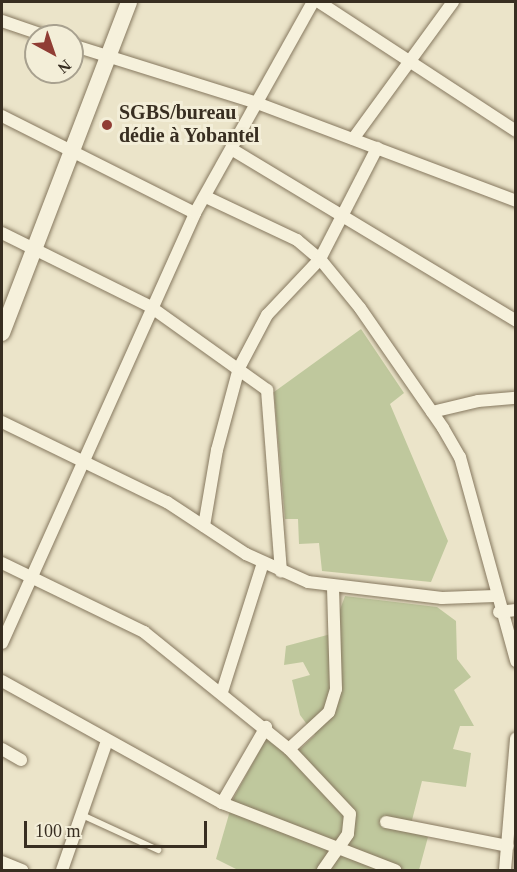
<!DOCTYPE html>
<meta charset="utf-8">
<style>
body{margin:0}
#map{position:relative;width:517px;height:872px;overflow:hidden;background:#ebe4c9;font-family:Georgia,serif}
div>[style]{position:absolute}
.green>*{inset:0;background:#bfc89d}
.roads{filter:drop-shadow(0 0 2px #86785f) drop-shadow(0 0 2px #86785f)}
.lane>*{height:6px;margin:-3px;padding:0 3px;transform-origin:3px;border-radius:3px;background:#f6f1dc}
.street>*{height:12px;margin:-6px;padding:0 6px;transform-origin:6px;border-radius:6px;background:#f6f1dc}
.secondary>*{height:16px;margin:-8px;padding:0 8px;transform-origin:8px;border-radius:8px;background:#f6f1dc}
.dots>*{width:16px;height:16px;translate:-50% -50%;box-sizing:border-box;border:3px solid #f3eed8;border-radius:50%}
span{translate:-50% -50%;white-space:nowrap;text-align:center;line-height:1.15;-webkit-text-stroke:6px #f3eed8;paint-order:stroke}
.poi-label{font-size:20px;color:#382e21;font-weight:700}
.left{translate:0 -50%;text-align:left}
.frame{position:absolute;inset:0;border:3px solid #382e21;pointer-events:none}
.north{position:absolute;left:24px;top:24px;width:60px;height:60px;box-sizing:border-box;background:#f3eed8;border:2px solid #a8a18f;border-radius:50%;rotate:140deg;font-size:16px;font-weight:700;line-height:24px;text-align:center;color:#382e21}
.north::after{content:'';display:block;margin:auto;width:21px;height:27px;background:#903d34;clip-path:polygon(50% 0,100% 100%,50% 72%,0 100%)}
.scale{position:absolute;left:24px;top:821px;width:183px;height:27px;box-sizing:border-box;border:3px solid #382e21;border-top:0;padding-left:8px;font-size:18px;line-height:21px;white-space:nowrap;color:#382e21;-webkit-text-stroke:4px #f3eed8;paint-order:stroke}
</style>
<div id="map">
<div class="green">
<i style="clip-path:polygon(361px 329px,404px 393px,390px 404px,448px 541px,431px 582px,322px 571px,319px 543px,299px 544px,298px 519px,285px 519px,274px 392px)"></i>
<i style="clip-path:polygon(345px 596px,437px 607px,456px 621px,457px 659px,471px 677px,454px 690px,474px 726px,460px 726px,453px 749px,471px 753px,466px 787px,422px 781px,410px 828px,428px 837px,419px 870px,238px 870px,216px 859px,234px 797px,271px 730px,297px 752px,315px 735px,300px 715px,292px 680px,310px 675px,303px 662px,284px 665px,286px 646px,331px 634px)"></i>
</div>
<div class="roads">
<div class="lane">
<i style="left:82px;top:815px;width:84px;rotate:24.7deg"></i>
</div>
<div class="street">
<i style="left:319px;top:2px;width:235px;rotate:33.2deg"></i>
<i style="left:2px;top:21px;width:46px;rotate:18.8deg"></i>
<i style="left:72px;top:45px;width:194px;rotate:17.4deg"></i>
<i style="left:257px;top:103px;width:277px;rotate:20.7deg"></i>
<i style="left:2px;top:116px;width:216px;rotate:26.7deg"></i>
<i style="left:353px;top:139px;width:170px;rotate:-53.9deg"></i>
<i style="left:233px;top:150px;width:331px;rotate:31.1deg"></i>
<i style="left:206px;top:197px;width:101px;rotate:25.3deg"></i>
<i style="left:297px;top:240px;width:30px;rotate:40deg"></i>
<i style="left:320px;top:259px;width:63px;rotate:50.8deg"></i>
<i style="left:360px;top:308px;width:146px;rotate:55.3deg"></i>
<i style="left:443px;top:428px;width:34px;rotate:60deg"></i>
<i style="left:460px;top:457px;width:212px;rotate:74.6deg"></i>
<i style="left:2px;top:233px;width:166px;rotate:26.4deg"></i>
<i style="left:151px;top:307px;width:143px;rotate:35.6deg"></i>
<i style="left:267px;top:390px;width:182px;rotate:85.6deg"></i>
<i style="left:432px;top:412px;width:47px;rotate:-13.4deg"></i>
<i style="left:478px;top:401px;width:38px;rotate:-5deg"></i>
<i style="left:2px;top:422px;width:183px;rotate:25.9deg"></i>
<i style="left:167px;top:502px;width:95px;rotate:33.4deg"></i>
<i style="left:246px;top:554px;width:68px;rotate:24.3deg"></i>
<i style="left:308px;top:582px;width:135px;rotate:6.8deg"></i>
<i style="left:442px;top:598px;width:53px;rotate:-2.2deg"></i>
<i style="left:204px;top:526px;width:77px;rotate:-80.3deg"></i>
<i style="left:217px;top:450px;width:85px;rotate:-75deg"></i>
<i style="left:239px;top:368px;width:60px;rotate:-62.2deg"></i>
<i style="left:267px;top:315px;width:77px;rotate:-46.6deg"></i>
<i style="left:320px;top:259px;width:125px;rotate:-62.8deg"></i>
<i style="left:2px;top:563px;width:158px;rotate:25.9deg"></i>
<i style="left:144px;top:632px;width:186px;rotate:38.9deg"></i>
<i style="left:289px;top:749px;width:89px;rotate:46.8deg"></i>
<i style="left:350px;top:814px;width:20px;rotate:96deg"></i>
<i style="left:348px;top:834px;width:44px;rotate:124.8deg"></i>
<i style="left:499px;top:612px;width:17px;rotate:-7deg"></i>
<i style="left:2px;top:643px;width:471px;rotate:-65.8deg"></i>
<i style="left:195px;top:213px;width:242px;rotate:-60.8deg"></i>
<i style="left:2px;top:681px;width:252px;rotate:29deg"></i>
<i style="left:222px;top:803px;width:186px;rotate:21.2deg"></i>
<i style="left:222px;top:692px;width:135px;rotate:-72.4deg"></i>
<i style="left:2px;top:749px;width:22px;rotate:30deg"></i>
<i style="left:289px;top:749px;width:54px;rotate:-42.8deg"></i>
<i style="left:329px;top:712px;width:24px;rotate:-73deg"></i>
<i style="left:336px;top:689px;width:102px;rotate:-91.7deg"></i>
<i style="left:222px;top:803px;width:88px;rotate:-59.9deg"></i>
<i style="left:386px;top:822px;width:124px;rotate:11.1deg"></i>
<i style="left:2px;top:862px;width:22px;rotate:22deg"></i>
<i style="left:62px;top:870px;width:137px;rotate:-70.8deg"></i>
<i style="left:505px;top:870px;width:132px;rotate:-85.2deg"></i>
</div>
<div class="secondary">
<i style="left:2px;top:333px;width:355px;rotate:-69deg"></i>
</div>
</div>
<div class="dots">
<i style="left:107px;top:125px;background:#903d34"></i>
</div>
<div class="poi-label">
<span class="left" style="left:119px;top:124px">SGBS/bureau<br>dédie à Yobantel</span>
</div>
<div class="frame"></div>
<div class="north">N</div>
<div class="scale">100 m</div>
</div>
